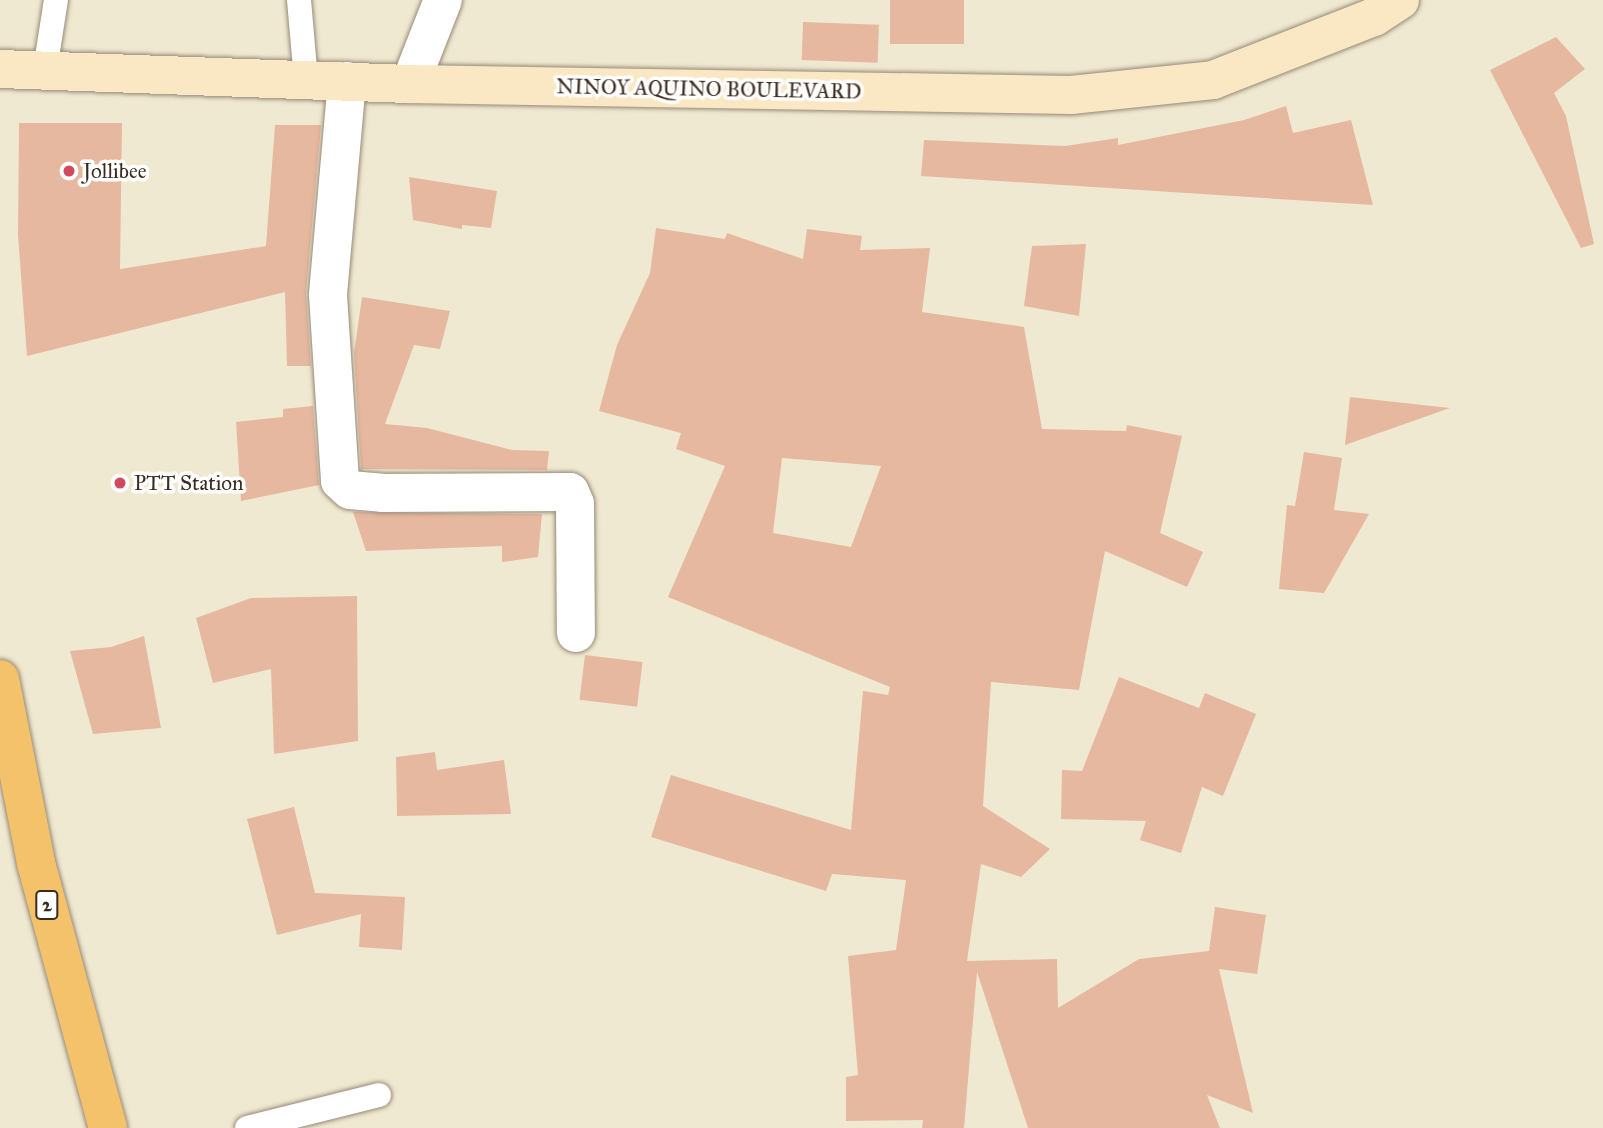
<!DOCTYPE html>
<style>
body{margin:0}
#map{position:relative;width:1603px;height:1128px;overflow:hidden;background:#f0e9d1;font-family:"IM FELL Great Primer",serif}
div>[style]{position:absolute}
.building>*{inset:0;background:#e6b89f;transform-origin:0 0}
.roads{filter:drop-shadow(0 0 2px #968a78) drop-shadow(0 0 2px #968a78)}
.lane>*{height:24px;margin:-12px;padding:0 12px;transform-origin:12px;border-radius:12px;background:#fff}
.street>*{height:38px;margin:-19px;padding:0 19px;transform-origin:19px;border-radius:19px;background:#fff}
.secondary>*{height:38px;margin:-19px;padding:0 19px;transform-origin:19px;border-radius:19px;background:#fae7c3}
.highway>*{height:38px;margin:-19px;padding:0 19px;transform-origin:19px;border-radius:19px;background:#f3c26a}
.dots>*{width:19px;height:19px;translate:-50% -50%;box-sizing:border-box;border:4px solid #fff;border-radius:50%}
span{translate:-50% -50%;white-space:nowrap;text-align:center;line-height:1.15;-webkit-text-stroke:7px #fff;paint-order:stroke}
.shield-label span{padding:2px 5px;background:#fff;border:2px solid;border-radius:5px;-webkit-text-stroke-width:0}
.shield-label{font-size:19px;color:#3b2a1e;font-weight:700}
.street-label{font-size:21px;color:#3b2a1e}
.poi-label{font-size:21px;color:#3b2a1e}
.left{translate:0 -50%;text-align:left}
</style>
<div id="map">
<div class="building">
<i style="left:890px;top:0;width:74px;height:44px"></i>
<i style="left:803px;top:22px;width:76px;height:38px;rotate:2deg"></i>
<i style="clip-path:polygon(1556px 37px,1585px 69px,1554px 93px,1566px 116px,1594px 244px,1581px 248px,1490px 70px)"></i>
<i style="clip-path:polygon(1286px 106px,1293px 133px,1351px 120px,1373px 205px,921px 176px,924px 140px,1065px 146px,1118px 138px,1118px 145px,1244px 120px)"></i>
<i style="clip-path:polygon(19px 123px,122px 123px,120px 269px,266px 246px,275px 125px,321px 125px,306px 293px,311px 366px,287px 366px,285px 292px,27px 356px,18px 235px)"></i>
<i style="clip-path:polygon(409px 177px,497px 191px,491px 228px,462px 225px,462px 229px,413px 220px)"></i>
<i style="clip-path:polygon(evenodd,656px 228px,725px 239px,727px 233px,803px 259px,807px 229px,862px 236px,860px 250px,930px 248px,922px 312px,1024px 327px,1042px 429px,1126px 431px,1127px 425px,1182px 436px,1160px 533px,1203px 552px,1187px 587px,1105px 551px,1079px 690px,991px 682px,983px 806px,1050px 849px,1021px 877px,981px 864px,967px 961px,1057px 959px,1058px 1008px,1139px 959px,1209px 951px,1215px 907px,1266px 915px,1257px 974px,1219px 969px,1253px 1113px,1207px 1095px,1220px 1128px,1028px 1128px,977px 972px,964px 1128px,922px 1128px,923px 1120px,846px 1121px,846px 1077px,858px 1075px,848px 956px,896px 950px,906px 880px,832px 874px,826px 891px,651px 837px,671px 775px,851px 830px,863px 691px,888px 695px,890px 687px,668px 597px,725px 466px,676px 449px,681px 433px,599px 411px,617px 345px,650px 273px,656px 228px,782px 458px,881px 466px,851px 547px,773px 533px,782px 458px)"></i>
<i style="clip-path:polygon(1086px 244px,1079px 316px,1024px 306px,1032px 246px)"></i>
<i style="clip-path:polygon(362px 297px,450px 311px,440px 349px,414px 345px,385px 424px,427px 428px,512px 450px,549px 451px,547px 470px,361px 469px,354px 353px)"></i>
<i style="clip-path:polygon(1350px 397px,1450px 408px,1345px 445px)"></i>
<i style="clip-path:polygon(313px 406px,319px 485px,241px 501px,236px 422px,283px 417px,283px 409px)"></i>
<i style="clip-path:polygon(1304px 452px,1342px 458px,1334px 510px,1369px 514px,1324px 593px,1279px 589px,1287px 505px,1295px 506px)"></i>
<i style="clip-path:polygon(353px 512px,542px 514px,538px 557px,502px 562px,502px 546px,366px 551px)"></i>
<i style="clip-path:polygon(357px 596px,358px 741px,274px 754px,271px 669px,213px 683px,196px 618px,251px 598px)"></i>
<i style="clip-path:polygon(144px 636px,161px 728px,93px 734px,70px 651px,111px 647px)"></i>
<i style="left:585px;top:655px;width:58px;height:45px;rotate:7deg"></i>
<i style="clip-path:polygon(1119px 677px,1199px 708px,1205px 693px,1256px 714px,1223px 796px,1202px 787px,1181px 853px,1140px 840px,1146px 821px,1061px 819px,1062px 770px,1082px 771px)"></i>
<i style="clip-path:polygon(435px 752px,437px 770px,504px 760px,511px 814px,397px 816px,396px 757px)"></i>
<i style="clip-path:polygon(294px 807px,315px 893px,405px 897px,402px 950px,359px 947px,361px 914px,277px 935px,247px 819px)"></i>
</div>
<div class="roads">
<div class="lane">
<i style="left:299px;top:0;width:80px;rotate:85deg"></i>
<i style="left:45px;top:70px;width:71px;rotate:-81.1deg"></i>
<i style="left:247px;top:1128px;width:136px;rotate:-14deg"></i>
</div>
<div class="street">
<i style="left:347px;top:81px;width:215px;rotate:95.1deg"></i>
<i style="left:328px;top:295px;width:186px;rotate:86.3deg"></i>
<i style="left:340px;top:481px;width:13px;rotate:42deg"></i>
<i style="left:350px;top:490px;width:32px;rotate:5deg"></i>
<i style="left:382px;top:493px;width:188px;rotate:-0.3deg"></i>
<i style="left:570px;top:492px;width:13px;rotate:67deg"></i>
<i style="left:575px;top:504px;width:129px;rotate:89.6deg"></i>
<i style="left:410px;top:84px;width:90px;rotate:-68.6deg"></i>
</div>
<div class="secondary">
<i style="left:0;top:69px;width:410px;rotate:2.1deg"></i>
<i style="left:410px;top:84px;width:661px;rotate:0.95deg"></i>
<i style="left:1071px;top:95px;width:143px;rotate:-6deg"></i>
<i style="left:1213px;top:80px;width:173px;rotate:-21.4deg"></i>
<i style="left:1374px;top:17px;width:31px;rotate:-33deg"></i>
</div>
<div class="highway">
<i style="left:0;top:679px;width:187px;rotate:78.9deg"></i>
<i style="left:36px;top:863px;width:275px;rotate:74.8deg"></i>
</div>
</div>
<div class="dots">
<i style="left:69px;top:171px;background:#d1495b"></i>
<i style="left:120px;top:483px;background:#d1495b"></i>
</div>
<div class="shield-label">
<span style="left:47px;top:905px">2</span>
</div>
<div class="street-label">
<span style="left:709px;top:89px;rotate:1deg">NINOY AQUINO BOULEVARD</span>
</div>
<div class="poi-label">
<span class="left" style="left:83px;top:171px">Jollibee</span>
<span class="left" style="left:134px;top:483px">PTT Station</span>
</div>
</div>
